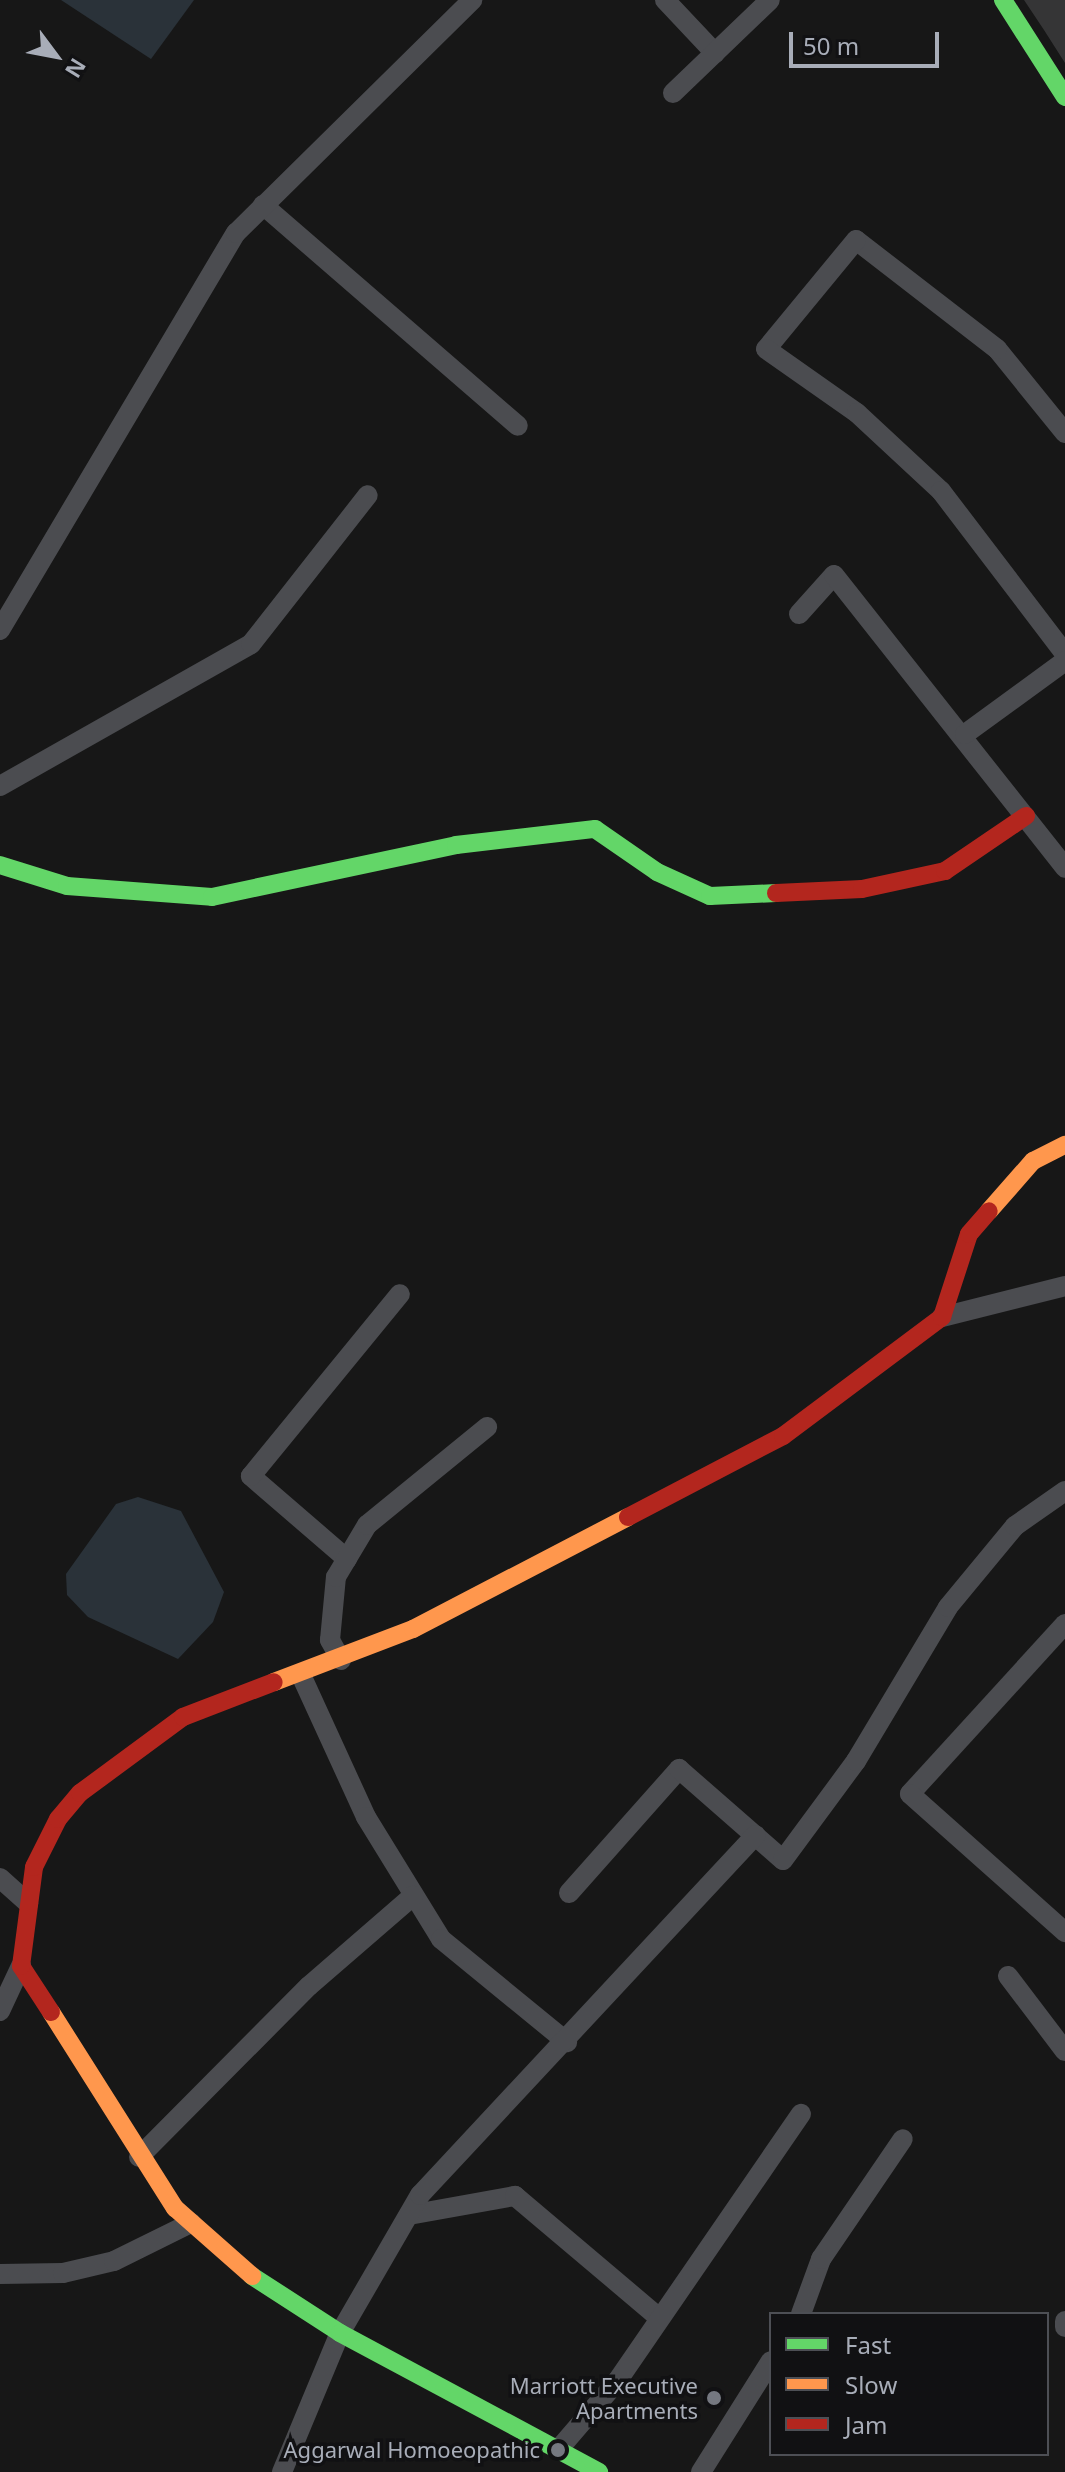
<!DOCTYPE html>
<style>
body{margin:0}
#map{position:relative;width:1065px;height:2472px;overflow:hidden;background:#171717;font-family:"Noto Sans",sans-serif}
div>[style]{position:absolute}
.water>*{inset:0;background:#2a3239}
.building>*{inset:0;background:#353536}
.street>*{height:20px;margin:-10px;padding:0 10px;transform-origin:10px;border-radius:10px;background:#4b4c50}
.fast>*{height:18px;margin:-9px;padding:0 9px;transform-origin:9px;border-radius:9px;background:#63d668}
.slow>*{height:18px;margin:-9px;padding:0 9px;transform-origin:9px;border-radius:9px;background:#ff974d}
.jam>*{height:18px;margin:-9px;padding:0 9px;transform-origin:9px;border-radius:9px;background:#b3261e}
.dots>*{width:22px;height:22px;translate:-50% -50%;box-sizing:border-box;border:4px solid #111113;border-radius:50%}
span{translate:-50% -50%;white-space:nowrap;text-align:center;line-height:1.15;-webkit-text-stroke:7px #111113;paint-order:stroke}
.poi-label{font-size:22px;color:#a8adb8}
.right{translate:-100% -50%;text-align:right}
.legend{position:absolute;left:769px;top:2312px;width:280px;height:144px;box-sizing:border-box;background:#111113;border:2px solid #4d4f55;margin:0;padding:10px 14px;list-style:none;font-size:24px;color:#a8adb8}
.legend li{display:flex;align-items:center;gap:16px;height:40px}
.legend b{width:40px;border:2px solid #4d4f55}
.north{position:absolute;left:16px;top:16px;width:80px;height:80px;-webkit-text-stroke:6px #111113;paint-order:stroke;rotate:122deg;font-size:22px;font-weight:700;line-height:32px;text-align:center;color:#a8adb8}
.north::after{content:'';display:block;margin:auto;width:28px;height:36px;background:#a8adb8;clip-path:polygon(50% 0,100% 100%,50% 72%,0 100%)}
.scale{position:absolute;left:789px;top:32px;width:150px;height:36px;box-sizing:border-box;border:4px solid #a8adb8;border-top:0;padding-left:10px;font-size:24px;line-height:28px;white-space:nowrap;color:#a8adb8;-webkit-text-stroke:6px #111113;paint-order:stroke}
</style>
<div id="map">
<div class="water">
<i style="clip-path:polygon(61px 0,194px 0,151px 59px)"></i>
<i style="clip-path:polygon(138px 1497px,181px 1511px,224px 1592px,213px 1622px,178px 1659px,88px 1617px,67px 1595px,66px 1574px,116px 1504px)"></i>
</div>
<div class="building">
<i style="clip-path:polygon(1024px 0,1065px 0,1065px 63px,1044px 30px)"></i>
</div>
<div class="street">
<i style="left:665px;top:0;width:73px;rotate:46.7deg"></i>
<i style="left:673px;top:93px;width:134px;rotate:-43.8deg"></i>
<i style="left:263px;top:205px;width:337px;rotate:40.9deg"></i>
<i style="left:1065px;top:433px;width:108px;rotate:-129deg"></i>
<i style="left:997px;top:349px;width:178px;rotate:-142.3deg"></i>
<i style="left:856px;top:240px;width:141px;rotate:129.5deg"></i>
<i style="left:766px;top:349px;width:111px;rotate:35.1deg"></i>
<i style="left:857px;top:413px;width:115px;rotate:42.9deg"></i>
<i style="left:941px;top:491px;width:205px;rotate:52.7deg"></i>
<i style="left:799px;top:614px;width:52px;rotate:-48.1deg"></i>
<i style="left:834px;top:575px;width:373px;rotate:51.7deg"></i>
<i style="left:0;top:630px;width:462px;rotate:-59.3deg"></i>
<i style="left:236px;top:233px;width:332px;rotate:-44.6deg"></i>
<i style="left:965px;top:734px;width:124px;rotate:-36.1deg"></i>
<i style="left:0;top:786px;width:288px;rotate:-29.5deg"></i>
<i style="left:251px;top:644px;width:189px;rotate:-51.9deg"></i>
<i style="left:942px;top:1317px;width:127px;rotate:-14.1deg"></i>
<i style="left:347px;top:1559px;width:127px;rotate:-139.2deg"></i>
<i style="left:251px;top:1476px;width:235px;rotate:-50.7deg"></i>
<i style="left:1065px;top:1624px;width:230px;rotate:132.4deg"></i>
<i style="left:910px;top:1794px;width:208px;rotate:41.7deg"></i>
<i style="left:341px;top:1660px;width:23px;rotate:-119deg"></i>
<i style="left:330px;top:1640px;width:63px;rotate:-84.6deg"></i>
<i style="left:336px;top:1577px;width:61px;rotate:-59.2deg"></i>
<i style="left:367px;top:1525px;width:155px;rotate:-39.2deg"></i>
<i style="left:301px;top:1675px;width:156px;rotate:65.4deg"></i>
<i style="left:366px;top:1817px;width:143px;rotate:58.4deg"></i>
<i style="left:441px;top:1939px;width:163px;rotate:39.3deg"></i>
<i style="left:0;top:1878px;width:38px;rotate:42deg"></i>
<i style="left:569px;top:1893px;width:166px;rotate:-48.4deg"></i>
<i style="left:679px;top:1769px;width:138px;rotate:41.2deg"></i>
<i style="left:783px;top:1860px;width:123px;rotate:-53.6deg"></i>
<i style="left:856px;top:1761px;width:179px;rotate:-59.1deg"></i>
<i style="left:948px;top:1607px;width:105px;rotate:-50.4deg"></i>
<i style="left:1015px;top:1526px;width:61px;rotate:-35deg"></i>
<i style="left:1008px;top:1976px;width:94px;rotate:52.8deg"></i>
<i style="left:0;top:2011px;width:50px;rotate:-65deg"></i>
<i style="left:139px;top:2157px;width:241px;rotate:-45.2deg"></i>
<i style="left:309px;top:1986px;width:138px;rotate:-40.9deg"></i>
<i style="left:409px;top:2215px;width:108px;rotate:-10.2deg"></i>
<i style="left:515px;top:2196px;width:186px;rotate:40.2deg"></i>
<i style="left:0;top:2274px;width:63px;rotate:-0.9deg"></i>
<i style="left:63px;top:2273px;width:52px;rotate:-13.2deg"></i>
<i style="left:114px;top:2261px;width:86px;rotate:-26.3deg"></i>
<i style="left:801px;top:2314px;width:59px;rotate:-70deg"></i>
<i style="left:821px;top:2259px;width:145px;rotate:-55.7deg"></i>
<i style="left:1065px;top:2321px;width:6px;rotate:90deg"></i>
<i style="left:558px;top:2450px;width:92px;rotate:-49.4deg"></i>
<i style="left:618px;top:2380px;width:323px;rotate:-55.5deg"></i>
<i style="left:282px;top:2472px;width:151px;rotate:-67.4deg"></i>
<i style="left:340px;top:2333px;width:160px;rotate:-59.9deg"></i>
<i style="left:420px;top:2195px;width:492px;rotate:-47deg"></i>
<i style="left:701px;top:2472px;width:131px;rotate:-57.8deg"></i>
</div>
<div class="fast">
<i style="left:1003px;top:0;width:115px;rotate:57.4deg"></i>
<i style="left:0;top:865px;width:70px;rotate:17.4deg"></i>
<i style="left:67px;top:886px;width:145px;rotate:4.3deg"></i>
<i style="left:212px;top:897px;width:249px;rotate:-12deg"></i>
<i style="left:456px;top:845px;width:140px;rotate:-6.6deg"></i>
<i style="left:595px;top:829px;width:75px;rotate:34.7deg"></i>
<i style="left:657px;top:872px;width:58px;rotate:24.4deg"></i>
<i style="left:710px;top:896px;width:66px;rotate:-2.6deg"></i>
<i style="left:252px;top:2276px;width:105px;rotate:32.9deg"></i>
<i style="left:340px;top:2333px;width:294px;rotate:28.2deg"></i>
</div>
<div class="slow">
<i style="left:989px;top:1211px;width:67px;rotate:-48.7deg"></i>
<i style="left:1033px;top:1161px;width:36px;rotate:-27deg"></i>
<i style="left:274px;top:1682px;width:149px;rotate:-20.9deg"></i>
<i style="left:413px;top:1629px;width:242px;rotate:-27.5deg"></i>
<i style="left:51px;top:2012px;width:232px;rotate:57.7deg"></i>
<i style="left:175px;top:2208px;width:103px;rotate:41.4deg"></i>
</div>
<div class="jam">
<i style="left:776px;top:893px;width:86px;rotate:-2.7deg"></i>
<i style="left:862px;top:889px;width:85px;rotate:-12.2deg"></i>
<i style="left:945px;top:871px;width:98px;rotate:-34.2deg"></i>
<i style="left:628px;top:1517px;width:175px;rotate:-27.6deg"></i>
<i style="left:783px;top:1436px;width:199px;rotate:-36.8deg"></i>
<i style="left:942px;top:1317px;width:87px;rotate:-72deg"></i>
<i style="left:969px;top:1234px;width:30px;rotate:-49deg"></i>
<i style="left:51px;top:2012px;width:55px;rotate:-123.1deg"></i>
<i style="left:21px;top:1966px;width:100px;rotate:-82.5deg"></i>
<i style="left:34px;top:1867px;width:54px;rotate:-63.4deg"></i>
<i style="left:58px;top:1819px;width:34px;rotate:-50deg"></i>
<i style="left:80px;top:1793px;width:128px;rotate:-36.4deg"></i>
<i style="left:183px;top:1717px;width:97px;rotate:-21deg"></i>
</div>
<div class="dots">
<i style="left:714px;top:2398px;background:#757880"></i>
<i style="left:558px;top:2450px;background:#757880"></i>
</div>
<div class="poi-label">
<span class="right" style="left:698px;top:2398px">Marriott Executive<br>Apartments</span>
<span class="right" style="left:540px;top:2450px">Aggarwal Homoeopathic</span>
</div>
<ul class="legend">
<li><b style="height:10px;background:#63d668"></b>Fast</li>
<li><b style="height:10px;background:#ff974d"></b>Slow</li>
<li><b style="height:10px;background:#b3261e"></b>Jam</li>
</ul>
<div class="north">N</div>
<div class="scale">50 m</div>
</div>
